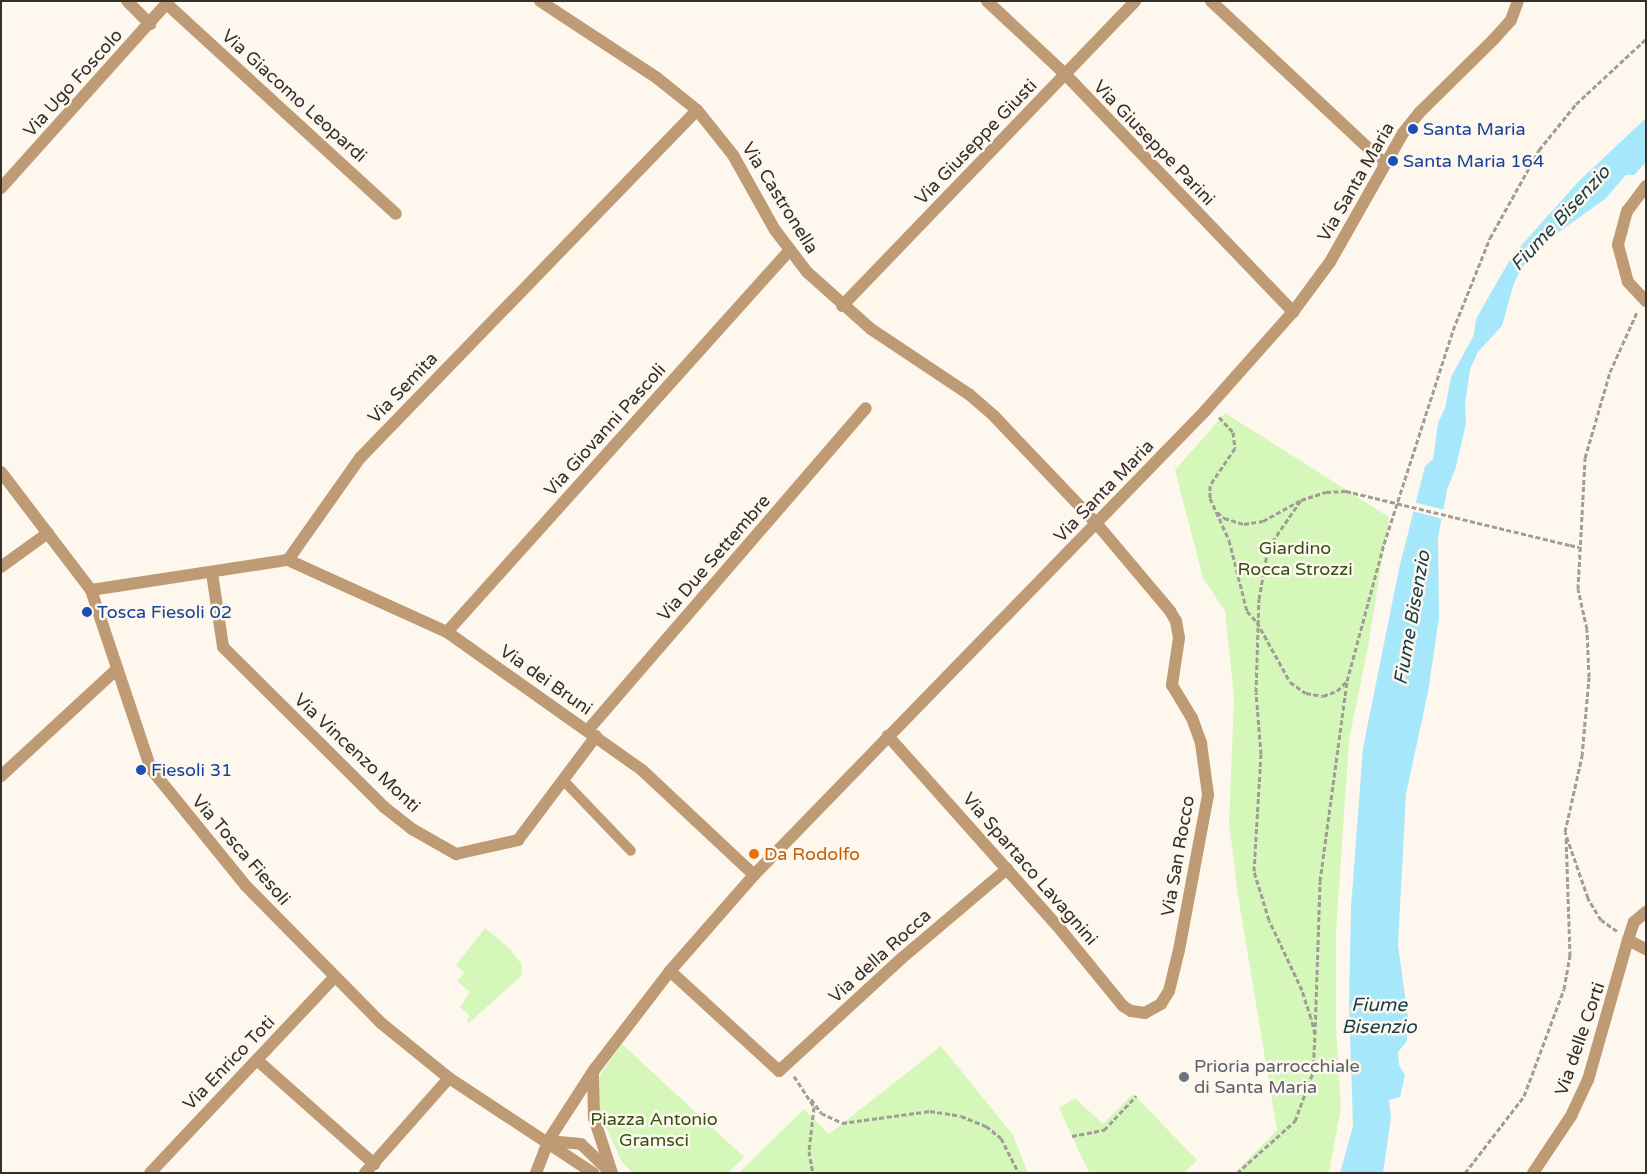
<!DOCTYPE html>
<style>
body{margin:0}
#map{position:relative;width:1647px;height:1174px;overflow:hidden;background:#fef7ee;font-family:"Varela Round",sans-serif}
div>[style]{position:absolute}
.green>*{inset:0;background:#d5f7b9}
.water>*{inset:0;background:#a6e7fc}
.pier>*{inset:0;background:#fef7ee;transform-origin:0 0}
.path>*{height:3px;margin-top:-1.5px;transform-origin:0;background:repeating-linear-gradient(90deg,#a19c94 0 5px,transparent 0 7.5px)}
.service>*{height:10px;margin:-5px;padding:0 5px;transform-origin:5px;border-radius:5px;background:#be9b75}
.minor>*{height:12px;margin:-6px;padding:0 6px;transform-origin:6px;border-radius:6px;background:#be9b75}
.path-bridge>*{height:3px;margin-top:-1.5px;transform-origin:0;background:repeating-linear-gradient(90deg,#a19c94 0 5px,transparent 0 7.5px)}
.dots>*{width:14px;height:14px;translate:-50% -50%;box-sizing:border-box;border:2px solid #fef7ee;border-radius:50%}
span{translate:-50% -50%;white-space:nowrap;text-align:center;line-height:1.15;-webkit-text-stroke:5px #fef7ee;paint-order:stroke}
.street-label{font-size:18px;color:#332f29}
.transit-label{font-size:18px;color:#164399}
.left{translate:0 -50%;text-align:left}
.park-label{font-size:18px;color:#355112}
.food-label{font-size:18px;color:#c56008}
.worship-label{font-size:18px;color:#5b616d}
.water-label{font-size:19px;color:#173e49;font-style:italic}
.frame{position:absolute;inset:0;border:2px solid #332f29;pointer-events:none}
</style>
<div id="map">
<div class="green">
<i style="clip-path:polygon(1225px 413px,1389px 517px,1368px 647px,1349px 740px,1336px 932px,1336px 1030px,1341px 1107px,1329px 1173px,1235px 1173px,1277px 1130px,1238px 895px,1229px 823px,1234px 697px,1225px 611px,1203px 578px,1175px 470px)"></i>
<i style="clip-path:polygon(485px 928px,510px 949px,522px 965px,521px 976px,469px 1023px,467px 1021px,469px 1015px,460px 1007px,470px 992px,457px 981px,464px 973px,456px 965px)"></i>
<i style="clip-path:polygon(622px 1044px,744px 1157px,728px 1173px,633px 1173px,622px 1162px,599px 1112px,600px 1075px)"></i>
<i style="clip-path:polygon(941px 1046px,1013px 1135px,1028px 1173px,739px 1173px,804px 1109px,829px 1134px)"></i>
<i style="clip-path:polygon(1133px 1094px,1197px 1160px,1184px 1173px,1089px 1173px,1059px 1108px,1075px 1098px,1103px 1124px)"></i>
</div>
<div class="water">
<i style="clip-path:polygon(1646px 118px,1646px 162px,1634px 175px,1626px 175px,1605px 199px,1538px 247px,1521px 269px,1513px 286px,1502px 326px,1478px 352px,1470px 369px,1465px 405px,1466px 423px,1456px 467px,1447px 490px,1438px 538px,1439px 618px,1428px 692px,1406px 794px,1398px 945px,1408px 1017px,1407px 1041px,1398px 1052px,1399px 1065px,1405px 1075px,1400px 1097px,1389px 1100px,1391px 1118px,1383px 1173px,1340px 1173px,1353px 1126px,1349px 1004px,1351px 907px,1363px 748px,1399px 569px,1425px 466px,1433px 459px,1438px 423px,1445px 408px,1451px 377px,1474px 335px,1476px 319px,1512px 256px,1578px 182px)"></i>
</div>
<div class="pier">
<i style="left:1413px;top:502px;width:34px;height:9px;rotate:14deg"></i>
</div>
<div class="path">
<i style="left:1219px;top:417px;width:21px;rotate:47deg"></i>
<i style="left:1233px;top:432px;width:16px;rotate:83deg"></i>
<i style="left:1235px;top:448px;width:45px;rotate:124deg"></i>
<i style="left:1210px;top:485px;width:13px;rotate:90deg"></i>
<i style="left:1210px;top:498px;width:46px;rotate:65.7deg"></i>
<i style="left:1229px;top:540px;width:73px;rotate:75.8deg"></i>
<i style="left:1247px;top:611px;width:15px;rotate:48deg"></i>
<i style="left:1257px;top:622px;width:68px;rotate:61.2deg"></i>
<i style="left:1290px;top:682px;width:19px;rotate:35deg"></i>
<i style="left:1306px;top:693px;width:17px;rotate:10deg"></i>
<i style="left:1323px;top:696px;width:15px;rotate:-20deg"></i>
<i style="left:1337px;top:691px;width:14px;rotate:-45deg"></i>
<i style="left:1217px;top:512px;width:9px;rotate:41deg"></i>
<i style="left:1224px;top:518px;width:21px;rotate:17deg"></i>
<i style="left:1244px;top:524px;width:19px;rotate:-9deg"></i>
<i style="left:1263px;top:521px;width:43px;rotate:-28.9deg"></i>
<i style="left:1301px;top:500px;width:26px;rotate:-18deg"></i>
<i style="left:1326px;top:492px;width:20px;rotate:-3deg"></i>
<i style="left:1570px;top:545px;width:9px;rotate:13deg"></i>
<i style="left:1617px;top:931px;width:19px;rotate:-145deg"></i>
<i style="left:1601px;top:920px;width:26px;rotate:-121deg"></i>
<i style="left:1588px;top:898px;width:70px;rotate:-109.2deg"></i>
<i style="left:1565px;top:832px;width:78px;rotate:-77.4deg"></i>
<i style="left:1582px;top:756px;width:79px;rotate:-84.9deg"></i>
<i style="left:1589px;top:677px;width:48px;rotate:-92.4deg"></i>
<i style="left:1587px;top:629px;width:41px;rotate:-102.7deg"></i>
<i style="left:1578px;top:589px;width:131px;rotate:-86.9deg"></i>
<i style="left:1585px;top:458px;width:90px;rotate:-73.8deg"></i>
<i style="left:1610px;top:372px;width:66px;rotate:-65.8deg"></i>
<i style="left:1315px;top:1034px;width:153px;rotate:-88.1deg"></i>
<i style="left:1320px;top:881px;width:202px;rotate:-82.3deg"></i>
<i style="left:1347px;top:681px;width:142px;rotate:-74.9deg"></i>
<i style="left:1384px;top:544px;width:225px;rotate:-72.1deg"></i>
<i style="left:1453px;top:330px;width:99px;rotate:-68.1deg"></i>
<i style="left:1490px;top:238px;width:101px;rotate:-60.9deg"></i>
<i style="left:1539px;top:150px;width:59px;rotate:-51.2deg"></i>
<i style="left:1576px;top:104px;width:96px;rotate:-42.9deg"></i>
<i style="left:794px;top:1076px;width:37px;rotate:57deg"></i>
<i style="left:814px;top:1107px;width:44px;rotate:96.5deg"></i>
<i style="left:809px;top:1151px;width:22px;rotate:80deg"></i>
<i style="left:811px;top:1099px;width:17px;rotate:54deg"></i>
<i style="left:821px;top:1113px;width:23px;rotate:25deg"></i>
<i style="left:842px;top:1123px;width:89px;rotate:-7.8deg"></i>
<i style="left:930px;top:1111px;width:31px;rotate:9deg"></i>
<i style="left:961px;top:1116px;width:27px;rotate:22deg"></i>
<i style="left:986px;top:1126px;width:19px;rotate:39deg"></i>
<i style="left:1001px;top:1138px;width:39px;rotate:63deg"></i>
<i style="left:1072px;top:1136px;width:33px;rotate:-11deg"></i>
<i style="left:1104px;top:1130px;width:47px;rotate:-46.7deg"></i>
<i style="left:1237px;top:1173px;width:78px;rotate:-41.9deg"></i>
<i style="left:1295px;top:1121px;width:52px;rotate:-69.8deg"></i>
<i style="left:1313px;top:1072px;width:38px;rotate:-87deg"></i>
<i style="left:1315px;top:1034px;width:16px;rotate:-104deg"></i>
<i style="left:1311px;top:1018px;width:29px;rotate:-108deg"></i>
<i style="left:1302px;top:990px;width:77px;rotate:-115.2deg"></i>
<i style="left:1269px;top:920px;width:51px;rotate:-107deg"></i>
<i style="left:1254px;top:871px;width:117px;rotate:-86.6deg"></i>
<i style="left:1261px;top:754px;width:62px;rotate:-94.6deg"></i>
<i style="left:1256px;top:692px;width:93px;rotate:-88.2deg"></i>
<i style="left:1259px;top:599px;width:52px;rotate:-80deg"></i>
<i style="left:1268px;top:548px;width:58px;rotate:-55.5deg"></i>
<i style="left:1465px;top:1173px;width:97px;rotate:-52.5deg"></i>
<i style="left:1524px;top:1096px;width:114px;rotate:-69.5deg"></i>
<i style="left:1564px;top:989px;width:34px;rotate:-80deg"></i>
<i style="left:1570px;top:956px;width:118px;rotate:-91.9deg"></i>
</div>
<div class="service">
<i style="left:563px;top:780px;width:98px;rotate:46.2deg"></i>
</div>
<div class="minor">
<i style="left:127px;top:1px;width:33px;rotate:45deg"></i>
<i style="left:540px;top:1px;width:140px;rotate:33.3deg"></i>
<i style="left:657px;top:78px;width:51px;rotate:38.7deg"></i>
<i style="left:697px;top:110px;width:58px;rotate:51.3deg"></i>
<i style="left:733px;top:155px;width:86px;rotate:60.8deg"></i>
<i style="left:775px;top:230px;width:53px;rotate:52.7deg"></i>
<i style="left:807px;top:272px;width:86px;rotate:41.7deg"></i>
<i style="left:871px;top:329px;width:119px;rotate:33.7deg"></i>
<i style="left:970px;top:395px;width:32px;rotate:41deg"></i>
<i style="left:994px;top:416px;width:148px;rotate:46.4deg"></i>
<i style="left:1096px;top:523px;width:115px;rotate:49.9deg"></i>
<i style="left:1170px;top:611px;width:12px;rotate:59deg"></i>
<i style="left:1176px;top:621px;width:17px;rotate:80deg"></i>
<i style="left:1179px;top:638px;width:48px;rotate:98.5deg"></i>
<i style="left:1172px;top:685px;width:39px;rotate:59deg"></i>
<i style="left:1192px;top:718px;width:27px;rotate:70deg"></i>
<i style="left:1201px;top:743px;width:52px;rotate:82.3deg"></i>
<i style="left:1208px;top:795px;width:158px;rotate:100.6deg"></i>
<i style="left:1179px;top:950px;width:42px;rotate:103.7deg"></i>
<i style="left:1169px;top:991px;width:15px;rotate:122deg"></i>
<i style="left:1161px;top:1004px;width:18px;rotate:151deg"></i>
<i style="left:1145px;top:1013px;width:14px;rotate:-172deg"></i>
<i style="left:1131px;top:1011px;width:9px;rotate:-148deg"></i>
<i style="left:1123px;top:1006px;width:99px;rotate:-129.3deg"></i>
<i style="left:1060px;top:929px;width:259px;rotate:-131.7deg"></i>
<i style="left:987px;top:1px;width:107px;rotate:43.1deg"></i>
<i style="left:1065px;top:74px;width:330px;rotate:46.2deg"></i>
<i style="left:1211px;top:1px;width:238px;rotate:43.1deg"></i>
<i style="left:168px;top:5px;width:309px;rotate:42.5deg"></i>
<i style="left:1646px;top:186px;width:31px;rotate:127deg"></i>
<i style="left:1627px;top:211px;width:35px;rotate:105deg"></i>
<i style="left:1618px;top:245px;width:38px;rotate:75deg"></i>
<i style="left:1628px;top:282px;width:26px;rotate:47deg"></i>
<i style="left:1px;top:188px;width:251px;rotate:-48.1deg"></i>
<i style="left:842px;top:306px;width:423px;rotate:-46.1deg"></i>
<i style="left:1px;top:472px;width:148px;rotate:52.7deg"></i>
<i style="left:91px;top:590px;width:189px;rotate:71.5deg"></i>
<i style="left:151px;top:769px;width:151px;rotate:50.9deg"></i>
<i style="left:246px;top:886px;width:192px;rotate:45.4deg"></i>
<i style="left:381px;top:1023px;width:87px;rotate:39deg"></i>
<i style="left:449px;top:1078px;width:173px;rotate:33.4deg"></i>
<i style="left:288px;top:560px;width:175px;rotate:24.4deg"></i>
<i style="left:447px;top:632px;width:240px;rotate:35.3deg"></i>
<i style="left:643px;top:771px;width:152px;rotate:43.1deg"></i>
<i style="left:1px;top:567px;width:58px;rotate:-35.9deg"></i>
<i style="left:212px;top:573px;width:75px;rotate:81.5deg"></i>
<i style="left:223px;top:647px;width:227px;rotate:44.8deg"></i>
<i style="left:384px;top:807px;width:36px;rotate:38deg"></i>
<i style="left:412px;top:829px;width:51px;rotate:29.6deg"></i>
<i style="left:456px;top:854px;width:64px;rotate:-12.7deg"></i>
<i style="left:518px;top:840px;width:130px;rotate:-53.1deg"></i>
<i style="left:91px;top:590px;width:199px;rotate:-8.7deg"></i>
<i style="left:288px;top:560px;width:125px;rotate:-54.8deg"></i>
<i style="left:360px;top:458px;width:484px;rotate:-45.9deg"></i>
<i style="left:447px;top:632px;width:512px;rotate:-48.09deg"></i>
<i style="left:588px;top:730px;width:425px;rotate:-49.2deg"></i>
<i style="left:1px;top:776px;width:158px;rotate:-42.7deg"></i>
<i style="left:1628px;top:940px;width:20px;rotate:27deg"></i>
<i style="left:670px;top:971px;width:148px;rotate:42.5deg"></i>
<i style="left:779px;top:1071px;width:167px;rotate:-42.6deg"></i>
<i style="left:902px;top:958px;width:138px;rotate:-40.3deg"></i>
<i style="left:257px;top:1060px;width:157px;rotate:41.6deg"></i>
<i style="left:593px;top:1072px;width:46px;rotate:88.8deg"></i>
<i style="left:594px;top:1118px;width:58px;rotate:71.9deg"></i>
<i style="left:548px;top:1141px;width:33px;rotate:5deg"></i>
<i style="left:581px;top:1144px;width:33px;rotate:44deg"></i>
<i style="left:150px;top:1173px;width:268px;rotate:-46.7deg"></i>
<i style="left:365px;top:1173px;width:127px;rotate:-48.5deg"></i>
<i style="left:536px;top:1173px;width:34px;rotate:-69deg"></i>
<i style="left:548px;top:1141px;width:85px;rotate:-57.1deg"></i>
<i style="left:594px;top:1070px;width:125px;rotate:-52.5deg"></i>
<i style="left:670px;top:971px;width:128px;rotate:-48.8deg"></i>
<i style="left:754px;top:875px;width:647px;rotate:-45.81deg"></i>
<i style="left:1205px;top:411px;width:132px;rotate:-48.4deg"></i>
<i style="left:1293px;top:312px;width:62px;rotate:-53.5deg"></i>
<i style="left:1330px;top:262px;width:148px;rotate:-60.5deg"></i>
<i style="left:1403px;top:133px;width:26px;rotate:-51deg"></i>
<i style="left:1419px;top:113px;width:105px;rotate:-44.6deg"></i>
<i style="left:1494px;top:39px;width:25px;rotate:-48deg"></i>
<i style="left:1511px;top:20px;width:20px;rotate:-70deg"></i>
<i style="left:1533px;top:1173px;width:69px;rotate:-56.3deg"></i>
<i style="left:1571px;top:1116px;width:40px;rotate:-65deg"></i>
<i style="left:1588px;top:1080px;width:146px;rotate:-74.1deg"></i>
<i style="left:1628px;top:940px;width:19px;rotate:-72deg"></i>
<i style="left:1634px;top:922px;width:16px;rotate:-40deg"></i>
</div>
<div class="path-bridge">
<i style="left:1346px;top:491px;width:230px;rotate:13.6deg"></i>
</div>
<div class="dots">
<i style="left:1413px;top:129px;background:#1a4fb4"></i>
<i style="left:1393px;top:161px;background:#1a4fb4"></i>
<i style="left:87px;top:612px;background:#1a4fb4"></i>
<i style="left:141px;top:770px;background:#1a4fb4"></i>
<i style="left:754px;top:854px;background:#e8710a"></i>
<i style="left:1184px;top:1077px;background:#6b7280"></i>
</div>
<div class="street-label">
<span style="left:73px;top:83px;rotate:-48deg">Via Ugo Foscolo</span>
<span style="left:294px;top:96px;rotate:42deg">Via Giacomo Leopardi</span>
<span style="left:976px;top:142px;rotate:-46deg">Via Giuseppe Giusti</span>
<span style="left:1154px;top:143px;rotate:46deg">Via Giuseppe Parini</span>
<span style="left:1356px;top:182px;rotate:-60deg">Via Santa Maria</span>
<span style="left:780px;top:198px;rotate:58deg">Via Castronella</span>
<span style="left:403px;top:388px;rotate:-46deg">Via Semita</span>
<span style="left:605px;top:430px;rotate:-48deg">Via Giovanni Pascoli</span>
<span style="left:1104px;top:491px;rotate:-46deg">Via Santa Maria</span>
<span style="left:714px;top:558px;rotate:-49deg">Via Due Settembre</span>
<span style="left:546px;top:680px;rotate:35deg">Via dei Bruni</span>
<span style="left:357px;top:753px;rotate:43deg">Via Vincenzo Monti</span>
<span style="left:241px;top:850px;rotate:49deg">Via Tosca Fiesoli</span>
<span style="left:1178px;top:856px;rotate:-80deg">Via San Rocco</span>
<span style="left:1030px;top:869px;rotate:49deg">Via Spartaco Lavagnini</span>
<span style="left:880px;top:956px;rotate:-42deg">Via della Rocca</span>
<span style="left:1580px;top:1039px;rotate:-71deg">Via delle Corti</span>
<span style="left:229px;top:1063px;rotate:-46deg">Via Enrico Toti</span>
</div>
<div class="transit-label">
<span class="left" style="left:1423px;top:129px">Santa Maria</span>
<span class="left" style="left:1403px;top:161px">Santa Maria 164</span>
<span class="left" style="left:97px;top:612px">Tosca Fiesoli 02</span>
<span class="left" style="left:151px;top:770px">Fiesoli 31</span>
</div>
<div class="park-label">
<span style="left:1295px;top:559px">Giardino<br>Rocca Strozzi</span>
<span style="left:654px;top:1130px">Piazza Antonio<br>Gramsci</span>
</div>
<div class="food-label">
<span class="left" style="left:764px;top:854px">Da Rodolfo</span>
</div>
<div class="worship-label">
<span class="left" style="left:1194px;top:1077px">Prioria parrocchiale<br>di Santa Maria</span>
</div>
<div class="water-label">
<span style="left:1561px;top:219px;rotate:-47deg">Fiume Bisenzio</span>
<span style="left:1413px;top:618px;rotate:-80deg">Fiume Bisenzio</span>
<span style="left:1379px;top:1017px">Fiume<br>Bisenzio</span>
</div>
<div class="frame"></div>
</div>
